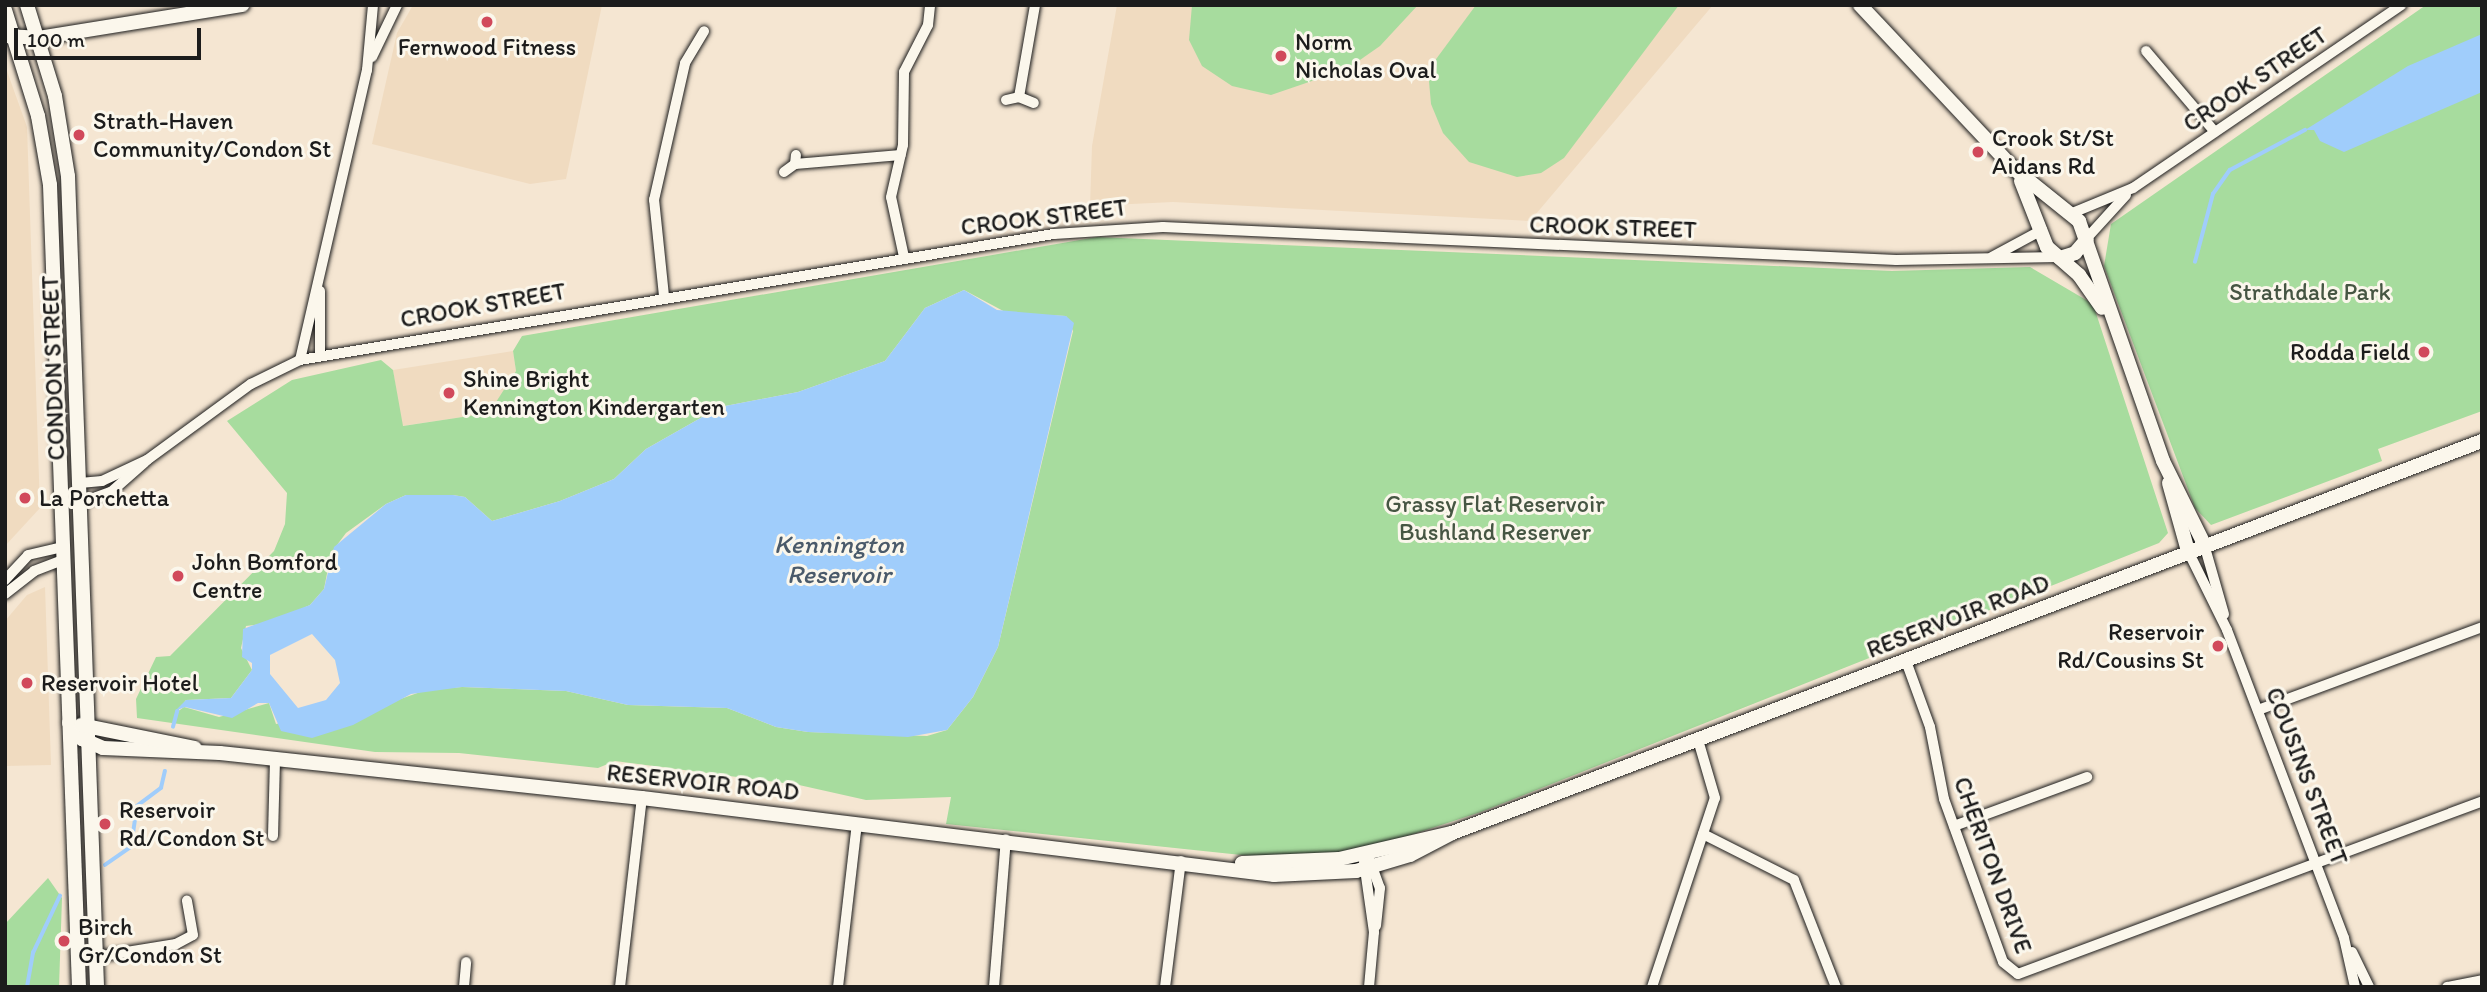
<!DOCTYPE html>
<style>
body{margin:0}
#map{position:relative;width:2487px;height:992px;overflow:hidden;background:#f5e6d2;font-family:Itim,sans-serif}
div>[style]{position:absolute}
.built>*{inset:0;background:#f0dbc0}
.green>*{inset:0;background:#a7dc9e}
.water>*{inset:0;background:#a0cdfb}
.stream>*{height:3.5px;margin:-1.75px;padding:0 1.75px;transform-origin:1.75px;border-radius:1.75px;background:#a0cdfb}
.roads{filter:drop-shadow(0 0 2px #1c1c1c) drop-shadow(0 0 2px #1c1c1c)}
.street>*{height:10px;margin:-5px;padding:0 5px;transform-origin:5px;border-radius:5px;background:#fbf7ec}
.secondary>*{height:14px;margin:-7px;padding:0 7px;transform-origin:7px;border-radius:7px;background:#fbf7ec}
.dots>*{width:19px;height:19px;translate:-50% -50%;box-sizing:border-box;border:4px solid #fbf7ec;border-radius:50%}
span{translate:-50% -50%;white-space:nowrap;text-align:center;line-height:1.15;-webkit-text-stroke:6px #fbf7ec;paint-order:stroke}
.poi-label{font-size:24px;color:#1c1c1c}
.left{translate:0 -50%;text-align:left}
.right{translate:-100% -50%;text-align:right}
.street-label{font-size:24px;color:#1c1c1c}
.park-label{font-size:24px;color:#465643}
.water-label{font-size:26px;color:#4a5a6a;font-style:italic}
.frame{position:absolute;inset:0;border:7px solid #1c1c1c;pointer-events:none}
.scale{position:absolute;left:14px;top:28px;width:187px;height:32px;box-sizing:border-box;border:4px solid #1c1c1c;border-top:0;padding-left:9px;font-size:21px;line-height:24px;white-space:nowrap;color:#1c1c1c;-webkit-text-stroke:5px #fbf7ec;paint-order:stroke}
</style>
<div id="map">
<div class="built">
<i style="clip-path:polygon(413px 5px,602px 5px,566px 179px,530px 184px,372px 144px,397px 33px)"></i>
<i style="clip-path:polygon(1117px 5px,1713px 5px,1530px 221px,1173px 202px,1090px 206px,1092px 146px)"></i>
<i style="clip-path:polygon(7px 71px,27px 127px,40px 508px,5px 546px)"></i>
<i style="clip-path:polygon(513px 351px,516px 371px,490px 413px,402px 426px,393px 370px)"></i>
<i style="clip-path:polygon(45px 587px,51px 765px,5px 766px,5px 621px,27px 595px)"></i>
</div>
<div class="green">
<i style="clip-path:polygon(1192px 5px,1418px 5px,1380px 46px,1347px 69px,1271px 95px,1232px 86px,1202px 66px,1189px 40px)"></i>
<i style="clip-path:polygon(1476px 5px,1679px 5px,1564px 158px,1541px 173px,1517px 177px,1469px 162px,1443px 133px,1431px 104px,1428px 70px)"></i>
<i style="clip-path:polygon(2426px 5px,2482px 5px,2482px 411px,2378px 449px,2382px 461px,2211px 525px,2195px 508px,2104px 266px,2111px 224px)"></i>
<i style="clip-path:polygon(evenodd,1097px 237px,1892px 271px,2030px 267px,2093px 304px,2168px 533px,2159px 543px,1481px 812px,1362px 851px,1279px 859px,946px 824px,951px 797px,866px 800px,799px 785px,615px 761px,598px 768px,459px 753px,375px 752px,137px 718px,136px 699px,156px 657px,170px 656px,274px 551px,285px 524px,287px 493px,227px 421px,292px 380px,381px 360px,393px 370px,403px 426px,489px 413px,516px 371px,513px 351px,522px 336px,1097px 237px,964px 290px,1007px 313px,1066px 316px,1073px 331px,998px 647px,973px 697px,947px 730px,927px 736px,808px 732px,776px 727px,727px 708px,628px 705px,566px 691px,462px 687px,426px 690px,392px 702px,276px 724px,269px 703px,219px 717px,184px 707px,177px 712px,186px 700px,231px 698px,252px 670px,241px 648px,246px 626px,270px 623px,310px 605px,324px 589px,331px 553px,346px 533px,386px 504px,406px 495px,453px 495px,465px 497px,492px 521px,560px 501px,614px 479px,646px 449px,720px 407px,798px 392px,885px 361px,925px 308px,964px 290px)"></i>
<i style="clip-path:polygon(48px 878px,62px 898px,59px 987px,5px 987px,5px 924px)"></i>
</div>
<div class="water">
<i style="clip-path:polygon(2482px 34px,2482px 92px,2344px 152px,2320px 141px,2314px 130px,2305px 130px,2408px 66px)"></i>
<i style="clip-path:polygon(evenodd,964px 290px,997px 310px,1066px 316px,1074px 323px,998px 647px,973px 697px,947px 730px,908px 737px,808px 732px,776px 727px,727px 708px,628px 705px,566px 691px,462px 687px,411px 694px,353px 725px,312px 738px,281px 731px,269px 703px,258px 703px,232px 718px,185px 707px,175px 711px,186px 700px,231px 698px,252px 670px,252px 663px,242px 657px,243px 629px,310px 605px,324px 589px,334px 547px,386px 504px,406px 495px,453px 495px,465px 497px,492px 521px,560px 501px,614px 479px,646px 449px,720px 407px,798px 392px,885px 361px,925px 308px,964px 290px,312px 634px,335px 660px,340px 683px,326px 700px,298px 708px,270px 674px,270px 655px,312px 634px)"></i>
</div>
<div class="stream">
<i style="left:2195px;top:262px;width:70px;rotate:-75.2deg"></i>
<i style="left:2213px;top:194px;width:29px;rotate:-55deg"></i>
<i style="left:2230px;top:170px;width:85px;rotate:-28.1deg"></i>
<i style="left:173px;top:727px;width:16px;rotate:-75deg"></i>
<i style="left:105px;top:865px;width:32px;rotate:-35deg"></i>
<i style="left:131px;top:847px;width:41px;rotate:-81.7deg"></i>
<i style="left:137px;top:806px;width:30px;rotate:-37deg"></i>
<i style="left:161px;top:788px;width:17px;rotate:-77deg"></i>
<i style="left:27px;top:987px;width:35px;rotate:-80deg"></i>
<i style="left:33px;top:953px;width:63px;rotate:-64.7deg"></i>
</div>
<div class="roads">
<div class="street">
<i style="left:2146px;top:51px;width:106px;rotate:49.6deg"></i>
<i style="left:372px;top:57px;width:58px;rotate:-64.3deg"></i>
<i style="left:1019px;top:97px;width:93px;rotate:-80.1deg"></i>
<i style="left:1006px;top:100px;width:13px;rotate:-13deg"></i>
<i style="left:1019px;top:97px;width:16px;rotate:22deg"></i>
<i style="left:795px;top:164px;width:106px;rotate:-4.9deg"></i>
<i style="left:784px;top:172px;width:14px;rotate:-36deg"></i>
<i style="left:795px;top:164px;width:9px;rotate:-84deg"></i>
<i style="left:2070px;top:214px;width:68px;rotate:-22.4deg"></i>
<i style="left:2133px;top:188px;width:325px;rotate:-34.3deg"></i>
<i style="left:2087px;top:238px;width:58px;rotate:-47.8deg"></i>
<i style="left:904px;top:257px;width:61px;rotate:-102.2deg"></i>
<i style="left:891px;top:197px;width:53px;rotate:-77deg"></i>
<i style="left:903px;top:145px;width:73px;rotate:-89.2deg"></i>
<i style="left:904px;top:72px;width:53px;rotate:-62.9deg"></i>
<i style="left:928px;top:25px;width:20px;rotate:-84deg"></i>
<i style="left:1992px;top:257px;width:57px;rotate:-28.4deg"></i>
<i style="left:320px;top:291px;width:64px;rotate:90deg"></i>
<i style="left:664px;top:296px;width:97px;rotate:-95.9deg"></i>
<i style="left:654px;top:200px;width:140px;rotate:-77.2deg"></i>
<i style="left:685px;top:63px;width:37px;rotate:-59deg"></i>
<i style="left:300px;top:360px;width:298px;rotate:-77deg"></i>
<i style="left:367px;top:70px;width:65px;rotate:-84.7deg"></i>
<i style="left:80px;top:483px;width:22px;rotate:-5deg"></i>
<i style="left:102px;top:481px;width:50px;rotate:-25deg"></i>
<i style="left:147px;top:460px;width:129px;rotate:-36.2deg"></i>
<i style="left:251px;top:384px;width:55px;rotate:-26.1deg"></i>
<i style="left:300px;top:360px;width:764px;rotate:-9.49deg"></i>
<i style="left:1054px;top:234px;width:109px;rotate:-3.7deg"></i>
<i style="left:1163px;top:227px;width:734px;rotate:2.58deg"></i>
<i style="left:1896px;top:260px;width:162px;rotate:-1.1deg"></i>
<i style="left:80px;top:503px;width:33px;rotate:-20deg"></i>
<i style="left:111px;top:492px;width:45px;rotate:-41.4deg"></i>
<i style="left:2204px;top:544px;width:73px;rotate:74.1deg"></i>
<i style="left:2188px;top:551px;width:88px;rotate:63.7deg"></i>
<i style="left:2227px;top:630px;width:329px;rotate:69.2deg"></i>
<i style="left:2344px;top:938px;width:50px;rotate:77.3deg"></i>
<i style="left:5px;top:580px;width:34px;rotate:-47deg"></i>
<i style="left:28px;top:555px;width:35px;rotate:-13deg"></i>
<i style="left:5px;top:594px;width:37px;rotate:-38deg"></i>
<i style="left:34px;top:571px;width:31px;rotate:-21deg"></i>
<i style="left:1906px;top:661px;width:70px;rotate:70deg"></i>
<i style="left:1930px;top:727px;width:73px;rotate:79deg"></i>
<i style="left:1944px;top:799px;width:173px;rotate:70.1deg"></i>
<i style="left:2003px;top:962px;width:19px;rotate:39deg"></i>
<i style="left:2018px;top:974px;width:495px;rotate:-20.4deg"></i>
<i style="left:2258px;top:710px;width:239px;rotate:-20.3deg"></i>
<i style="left:1954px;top:826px;width:142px;rotate:-20.2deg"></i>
<i style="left:1703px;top:834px;width:102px;rotate:26.8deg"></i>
<i style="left:1794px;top:880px;width:115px;rotate:68.6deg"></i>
<i style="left:273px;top:836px;width:77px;rotate:-88.5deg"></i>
<i style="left:1370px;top:861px;width:29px;rotate:70deg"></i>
<i style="left:1380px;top:888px;width:38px;rotate:96deg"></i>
<i style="left:1364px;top:862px;width:71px;rotate:81.9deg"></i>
<i style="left:1374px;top:932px;width:55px;rotate:95.2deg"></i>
<i style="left:2352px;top:952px;width:39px;rotate:64deg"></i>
<i style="left:96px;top:957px;width:81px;rotate:-9.2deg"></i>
<i style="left:176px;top:944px;width:19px;rotate:-28deg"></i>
<i style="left:193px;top:935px;width:35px;rotate:-100deg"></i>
<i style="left:464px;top:987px;width:25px;rotate:-85deg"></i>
<i style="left:620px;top:987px;width:190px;rotate:-83.4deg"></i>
<i style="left:838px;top:987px;width:165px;rotate:-83.4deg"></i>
<i style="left:994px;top:987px;width:148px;rotate:-85.4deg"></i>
<i style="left:1165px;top:987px;width:127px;rotate:-82.8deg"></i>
<i style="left:1652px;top:987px;width:199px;rotate:-71.6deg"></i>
<i style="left:1715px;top:798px;width:60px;rotate:-106.3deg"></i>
<i style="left:2447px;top:987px;width:36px;rotate:-11deg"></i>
</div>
<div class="secondary">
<i style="left:27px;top:5px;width:95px;rotate:72.9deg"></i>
<i style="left:55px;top:96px;width:81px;rotate:80.8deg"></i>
<i style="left:68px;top:176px;width:812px;rotate:87.95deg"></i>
<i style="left:1860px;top:5px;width:224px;rotate:46.8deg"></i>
<i style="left:2013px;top:168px;width:85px;rotate:38.8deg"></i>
<i style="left:2079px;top:221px;width:254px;rotate:70.7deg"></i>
<i style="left:2163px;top:461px;width:93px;rotate:63.7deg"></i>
<i style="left:5px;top:10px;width:111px;rotate:72.7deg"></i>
<i style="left:38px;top:116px;width:70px;rotate:80.1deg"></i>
<i style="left:50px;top:185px;width:803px;rotate:87.93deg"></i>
<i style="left:5px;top:36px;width:33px;rotate:3deg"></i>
<i style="left:38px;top:38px;width:207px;rotate:-9.2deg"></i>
<i style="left:2021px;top:181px;width:71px;rotate:68.5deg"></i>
<i style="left:2047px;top:247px;width:43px;rotate:41.2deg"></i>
<i style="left:2079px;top:275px;width:40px;rotate:55.1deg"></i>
<i style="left:2060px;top:258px;width:16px;rotate:-18deg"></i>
<i style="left:2075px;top:253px;width:18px;rotate:-49deg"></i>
<i style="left:2169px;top:483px;width:71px;rotate:74.4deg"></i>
<i style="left:69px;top:723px;width:21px;rotate:51deg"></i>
<i style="left:82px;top:739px;width:23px;rotate:23deg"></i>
<i style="left:103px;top:748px;width:117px;rotate:2.4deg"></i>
<i style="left:220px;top:753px;width:424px;rotate:6.1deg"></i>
<i style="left:642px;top:798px;width:637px;rotate:6.95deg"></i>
<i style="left:1274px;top:875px;width:82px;rotate:-2.8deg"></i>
<i style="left:1356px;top:871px;width:56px;rotate:-16.5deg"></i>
<i style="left:1410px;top:855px;width:47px;rotate:-27.6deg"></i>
<i style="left:81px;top:725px;width:116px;rotate:11.4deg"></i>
<i style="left:1242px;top:863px;width:97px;rotate:-2.4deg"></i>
<i style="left:1339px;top:859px;width:116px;rotate:-13deg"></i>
<i style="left:1452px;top:833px;width:1102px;rotate:-20.84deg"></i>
</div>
</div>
<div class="dots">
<i style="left:487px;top:22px;background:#d1495b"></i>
<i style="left:1281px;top:56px;background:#d1495b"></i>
<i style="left:79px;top:135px;background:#d1495b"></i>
<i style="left:1978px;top:152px;background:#d1495b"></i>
<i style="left:2424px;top:352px;background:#d1495b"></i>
<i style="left:449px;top:393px;background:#d1495b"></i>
<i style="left:25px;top:498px;background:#d1495b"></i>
<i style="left:178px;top:576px;background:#d1495b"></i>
<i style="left:2218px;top:646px;background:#d1495b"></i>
<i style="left:27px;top:683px;background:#d1495b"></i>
<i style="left:105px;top:824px;background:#d1495b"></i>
<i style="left:64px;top:941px;background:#d1495b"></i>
</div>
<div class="poi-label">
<span class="left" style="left:1295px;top:56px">Norm<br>Nicholas Oval</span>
<span style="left:487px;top:47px">Fernwood Fitness</span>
<span class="left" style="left:93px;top:135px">Strath-Haven<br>Community/Condon St</span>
<span class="left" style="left:1992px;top:152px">Crook St/St<br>Aidans Rd</span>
<span class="right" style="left:2410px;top:352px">Rodda Field</span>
<span class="left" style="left:463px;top:393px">Shine Bright<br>Kennington Kindergarten</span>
<span class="left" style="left:39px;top:498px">La Porchetta</span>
<span class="left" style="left:192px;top:576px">John Bomford<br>Centre</span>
<span class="right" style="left:2204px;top:646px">Reservoir<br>Rd/Cousins St</span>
<span class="left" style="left:41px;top:683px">Reservoir Hotel</span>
<span class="left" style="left:119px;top:824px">Reservoir<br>Rd/Condon St</span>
<span class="left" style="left:78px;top:941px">Birch<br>Gr/Condon St</span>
</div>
<div class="street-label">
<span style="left:2255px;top:79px;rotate:-34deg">CROOK STREET</span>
<span style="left:1044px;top:217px;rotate:-7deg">CROOK STREET</span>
<span style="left:1613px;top:227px;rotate:2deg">CROOK STREET</span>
<span style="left:483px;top:305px;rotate:-10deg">CROOK STREET</span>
<span style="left:53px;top:368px;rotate:-92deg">CONDON STREET</span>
<span style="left:1958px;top:616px;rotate:-21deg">RESERVOIR ROAD</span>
<span style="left:2307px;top:776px;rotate:69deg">COUSINS STREET</span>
<span style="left:703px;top:782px;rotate:6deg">RESERVOIR ROAD</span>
<span style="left:1993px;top:865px;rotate:70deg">CHERITON DRIVE</span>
</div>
<div class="park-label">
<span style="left:2310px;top:292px">Strathdale Park</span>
<span style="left:1495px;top:518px">Grassy Flat Reservoir<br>Bushland Reserver</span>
</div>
<div class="water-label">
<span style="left:839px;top:560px">Kennington<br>Reservoir</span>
</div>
<div class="frame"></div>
<div class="scale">100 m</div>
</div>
